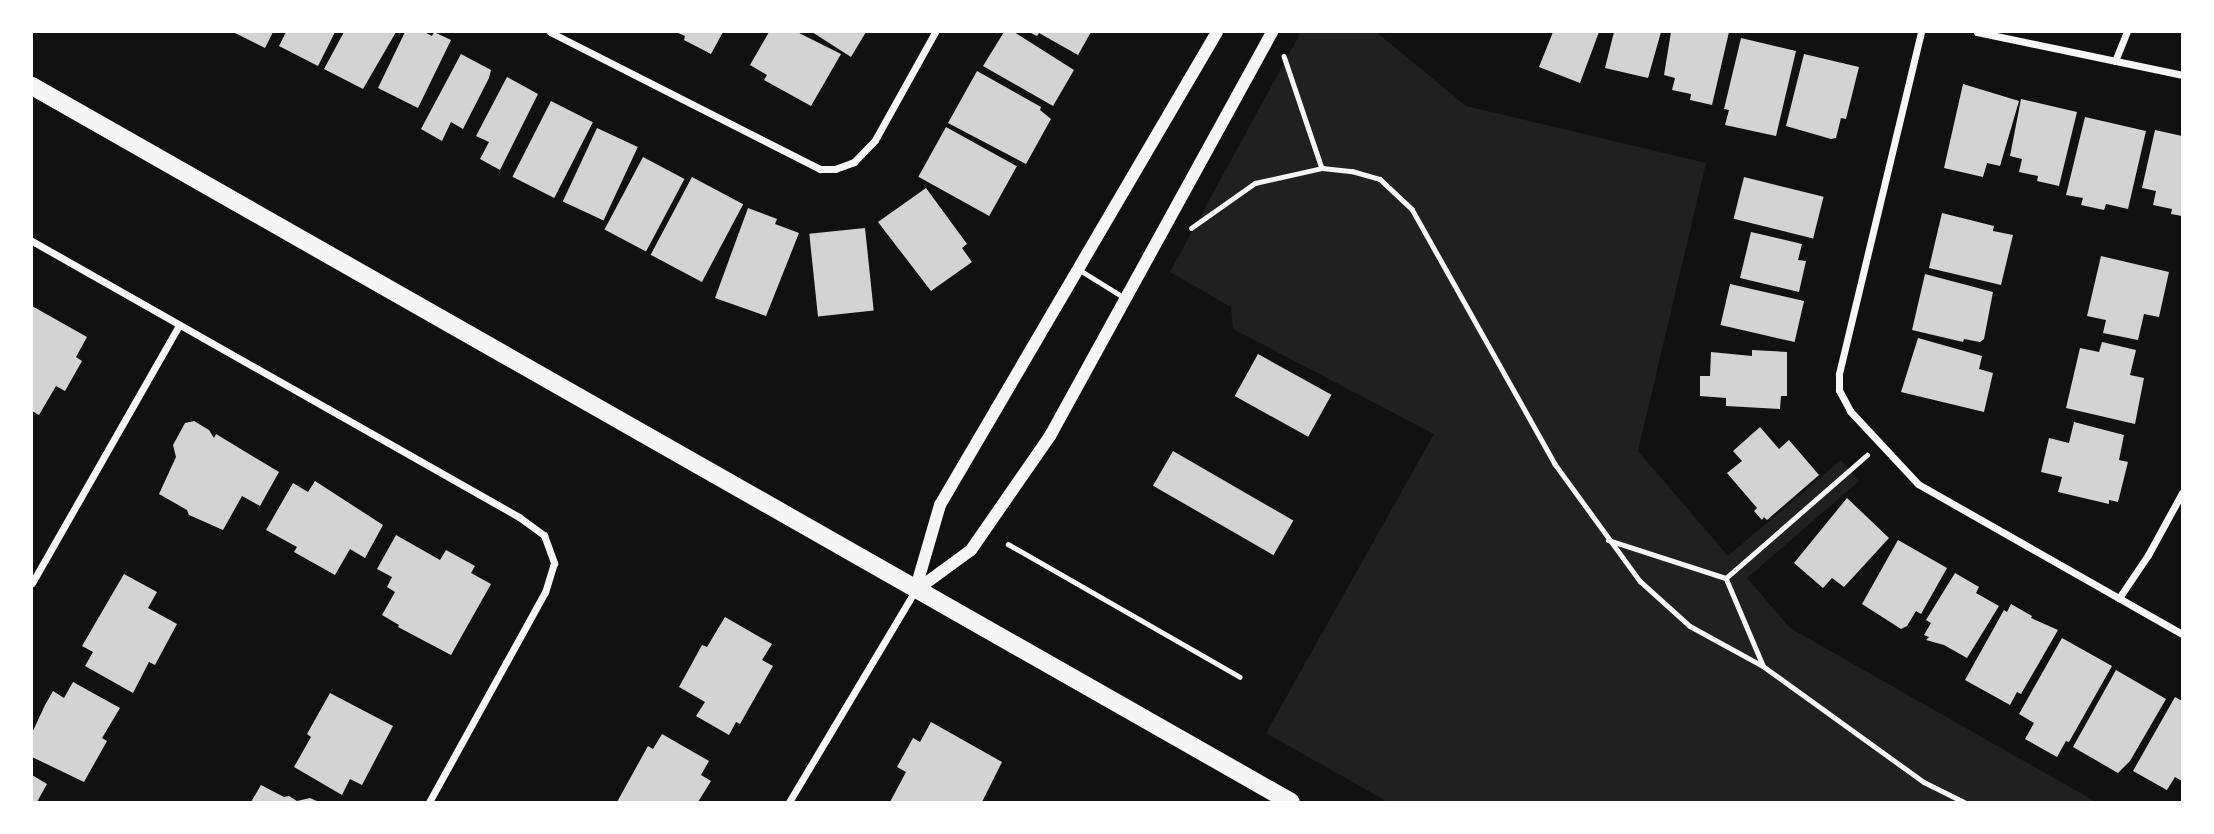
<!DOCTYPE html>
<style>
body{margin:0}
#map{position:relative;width:2214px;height:834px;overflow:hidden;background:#111;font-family:"Exo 2",sans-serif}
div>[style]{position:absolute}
.green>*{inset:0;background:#202020}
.building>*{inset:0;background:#d3d3d3;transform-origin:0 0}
.path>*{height:4.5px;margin:-2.25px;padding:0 2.25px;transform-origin:2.25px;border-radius:2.25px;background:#f5f5f5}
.service>*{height:5px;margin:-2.5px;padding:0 2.5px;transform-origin:2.5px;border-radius:2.5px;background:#f5f5f5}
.minor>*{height:7px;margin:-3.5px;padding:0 3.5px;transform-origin:3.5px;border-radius:3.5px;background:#f5f5f5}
.tertiary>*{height:12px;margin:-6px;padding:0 6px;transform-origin:6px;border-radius:6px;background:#f5f5f5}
.primary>*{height:18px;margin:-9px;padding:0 9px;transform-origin:9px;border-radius:9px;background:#f5f5f5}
span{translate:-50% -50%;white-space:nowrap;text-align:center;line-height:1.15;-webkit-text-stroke:7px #fff;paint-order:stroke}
.frame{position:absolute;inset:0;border:33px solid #fff;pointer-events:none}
</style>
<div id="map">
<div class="green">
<i style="clip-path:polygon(1301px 32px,1376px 32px,1466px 106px,1706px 163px,1638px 451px,1728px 556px,1841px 460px,1859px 481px,1747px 578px,1790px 628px,2096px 802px,1388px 802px,1266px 733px,1434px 434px,1233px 329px,1231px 307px,1170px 272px)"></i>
</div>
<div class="building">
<i style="clip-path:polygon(233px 32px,273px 32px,265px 48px)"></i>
<i style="clip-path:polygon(286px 32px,335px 32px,318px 66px,279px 46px)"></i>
<i style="clip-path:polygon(344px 32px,396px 32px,363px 89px,324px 69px)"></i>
<i style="clip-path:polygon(405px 32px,424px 32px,432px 36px,434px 32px,451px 40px,418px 108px,378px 88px)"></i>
<i style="clip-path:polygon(676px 32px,723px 32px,711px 54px,684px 40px,685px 36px)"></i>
<i style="clip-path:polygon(769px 32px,797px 32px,841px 54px,811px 106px,764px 80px,767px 75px,750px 65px)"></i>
<i style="clip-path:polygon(812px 32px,866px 32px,851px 57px)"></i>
<i style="clip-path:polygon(1004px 32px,1014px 32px,1074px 70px,1053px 106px,983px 66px)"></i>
<i style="clip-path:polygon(1029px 32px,1091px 32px,1078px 55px,1039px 33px,1037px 36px)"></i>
<i style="clip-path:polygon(1553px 32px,1599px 32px,1580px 83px,1539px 67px)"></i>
<i style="clip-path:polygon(1614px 32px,1661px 32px,1648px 78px,1605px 68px)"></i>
<i style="clip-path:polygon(1671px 32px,1729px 32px,1712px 105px,1690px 100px,1691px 94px,1672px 90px,1675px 78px,1664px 75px)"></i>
<i style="clip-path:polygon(1741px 38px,1796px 51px,1776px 136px,1725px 125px,1729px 110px,1724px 109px)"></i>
<i style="clip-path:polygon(461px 54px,491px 70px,489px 78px,463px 129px,451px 122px,442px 141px,421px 129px)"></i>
<i style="clip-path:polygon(1804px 54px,1859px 67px,1846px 119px,1841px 118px,1836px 138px,1831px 139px,1786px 126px)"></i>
<i style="clip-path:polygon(977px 71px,1041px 107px,1040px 110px,1051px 119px,1026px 164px,948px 123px)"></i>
<i style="clip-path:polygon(507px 77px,538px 94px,500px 170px,480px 159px,489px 142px,476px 136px)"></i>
<i style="clip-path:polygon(1963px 84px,2019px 101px,2000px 166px,1987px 163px,1983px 177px,1944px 168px)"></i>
<i style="clip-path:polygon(2021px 99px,2077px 112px,2059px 186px,2037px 181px,2038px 176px,2019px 172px,2022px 159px,2010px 156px)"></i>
<i style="left:551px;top:101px;width:47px;height:85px;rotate:27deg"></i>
<i style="clip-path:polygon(2085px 117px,2146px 131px,2128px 209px,2106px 204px,2104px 210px,2081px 205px,2083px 198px,2066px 195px)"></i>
<i style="left:946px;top:127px;width:81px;height:57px;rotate:29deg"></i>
<i style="left:597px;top:128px;width:45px;height:81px;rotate:25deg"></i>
<i style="clip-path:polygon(2155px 130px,2182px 136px,2182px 216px,2171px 214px,2172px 209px,2153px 205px,2156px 191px,2142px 188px)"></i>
<i style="left:643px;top:157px;width:47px;height:82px;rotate:28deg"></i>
<i style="left:692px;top:177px;width:58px;height:88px;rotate:28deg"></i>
<i style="left:1744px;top:177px;width:82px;height:43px;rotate:14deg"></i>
<i style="clip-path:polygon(926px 188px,967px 244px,962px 248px,972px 262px,931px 291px,878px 222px)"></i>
<i style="clip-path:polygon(748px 208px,777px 219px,775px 224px,799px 233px,766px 316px,715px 298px)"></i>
<i style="clip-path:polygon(1942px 213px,1994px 226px,1993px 231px,2013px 235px,2001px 285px,1929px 268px)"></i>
<i style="left:865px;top:228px;width:83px;height:56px;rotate:84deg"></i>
<i style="clip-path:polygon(1751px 232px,1802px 244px,1798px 260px,1806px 261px,1799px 292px,1740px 278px)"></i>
<i style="clip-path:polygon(2101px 256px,2169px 272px,2159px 317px,2144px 314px,2138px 340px,2103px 333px,2106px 320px,2087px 316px)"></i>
<i style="clip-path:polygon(1925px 274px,1993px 292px,1984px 339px,1980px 342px,1964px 339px,1963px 342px,1912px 330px)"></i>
<i style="left:1730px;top:284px;width:76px;height:42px;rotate:13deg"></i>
<i style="clip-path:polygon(32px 306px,87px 337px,76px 357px,82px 361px,65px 391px,56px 386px,39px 415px,32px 411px)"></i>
<i style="clip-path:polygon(1918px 338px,1982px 356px,1979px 369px,1993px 373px,1984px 412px,1901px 392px)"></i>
<i style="clip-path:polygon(2102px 342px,2136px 350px,2130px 375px,2144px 378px,2135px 424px,2066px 408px,2080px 348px,2099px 352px)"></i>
<i style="clip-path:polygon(1752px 350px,1787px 352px,1787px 396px,1781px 396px,1780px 409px,1726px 406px,1726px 398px,1700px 396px,1700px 376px,1710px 376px,1711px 352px,1752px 356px)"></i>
<i style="left:1258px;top:354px;width:84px;height:48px;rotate:29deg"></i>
<i style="clip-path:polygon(194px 421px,209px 430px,214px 438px,216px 434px,279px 472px,260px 506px,242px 496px,223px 530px,189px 515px,187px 510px,159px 494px,176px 457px,173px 445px,185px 423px)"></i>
<i style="clip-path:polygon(2074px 422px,2124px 435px,2119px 460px,2128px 462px,2118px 502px,2109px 500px,2109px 504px,2058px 492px,2062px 477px,2041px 472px,2049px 438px,2069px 443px)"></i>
<i style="clip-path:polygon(1760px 427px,1779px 449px,1789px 440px,1819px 475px,1767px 520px,1764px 517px,1762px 520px,1754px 511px,1757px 508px,1727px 473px,1742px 461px,1733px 451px)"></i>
<i style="left:1173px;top:451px;width:139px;height:40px;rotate:30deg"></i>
<i style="clip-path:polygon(315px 481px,383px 525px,365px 558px,350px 549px,335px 575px,294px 552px,297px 547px,266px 530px,293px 483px,308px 492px)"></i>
<i style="clip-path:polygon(1847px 498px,1889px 538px,1844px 587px,1832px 578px,1823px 588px,1794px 563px)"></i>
<i style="clip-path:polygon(396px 535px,440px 560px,446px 550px,475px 566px,471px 573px,491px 584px,451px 655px,398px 627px,399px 625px,382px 615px,395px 592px,387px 587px,392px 577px,377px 569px)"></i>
<i style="clip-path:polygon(1898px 540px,1947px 568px,1921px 614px,1916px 611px,1907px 626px,1901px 629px,1862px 604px)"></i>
<i style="clip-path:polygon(1955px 573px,1979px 587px,1976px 593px,1999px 606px,1967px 658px,1944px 645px,1926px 640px,1929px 637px,1924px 635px,1931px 623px,1926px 620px)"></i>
<i style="clip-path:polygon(124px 574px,157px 592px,148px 608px,177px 624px,155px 665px,149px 662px,133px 693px,85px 666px,93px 652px,82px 646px)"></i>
<i style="clip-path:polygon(2011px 604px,2032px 616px,2031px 618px,2058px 630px,2021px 694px,2017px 692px,2010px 705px,1965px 680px,2004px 610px,2007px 612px)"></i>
<i style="clip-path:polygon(725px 617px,772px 644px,762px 660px,773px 666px,740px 724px,736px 722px,729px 735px,696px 716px,705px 702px,679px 687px,702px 645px,707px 647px)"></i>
<i style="clip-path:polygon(2062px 638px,2112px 666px,2069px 742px,2066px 741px,2057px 757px,2025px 739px,2034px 723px,2019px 714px)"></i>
<i style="clip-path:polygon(2116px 670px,2166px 699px,2130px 761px,2118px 773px,2073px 747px)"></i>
<i style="clip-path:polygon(73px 682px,120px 708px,102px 738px,107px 741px,84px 782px,32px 757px,32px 733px,45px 705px,53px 691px,64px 698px)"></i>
<i style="clip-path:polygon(330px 693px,393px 726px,362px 785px,350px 779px,342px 795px,294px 767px,311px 737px,307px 734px)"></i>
<i style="clip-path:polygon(2175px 697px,2182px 701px,2182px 781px,2175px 777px,2167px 790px,2133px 771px)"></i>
<i style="clip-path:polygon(931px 722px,1002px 762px,982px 802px,890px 802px,906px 772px,897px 767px,913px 738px,920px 742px)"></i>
<i style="clip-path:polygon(662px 734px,709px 761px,701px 775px,711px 781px,698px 802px,617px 802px,648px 746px,653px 749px)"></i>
<i style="clip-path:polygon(32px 775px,47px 784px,37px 802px,32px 802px)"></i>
<i style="clip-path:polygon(261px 785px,284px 797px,289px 796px,297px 801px,310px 798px,319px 802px,251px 802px)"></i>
</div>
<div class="path">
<i style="left:1284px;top:56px;width:118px;rotate:71.3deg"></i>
<i style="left:1191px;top:228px;width:78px;rotate:-35.1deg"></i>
<i style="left:1255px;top:183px;width:69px;rotate:-12.6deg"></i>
<i style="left:1322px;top:168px;width:30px;rotate:6deg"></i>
<i style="left:1352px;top:171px;width:29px;rotate:16deg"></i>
<i style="left:1380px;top:179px;width:44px;rotate:43.2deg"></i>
<i style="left:1412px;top:209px;width:292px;rotate:60.7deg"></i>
<i style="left:1555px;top:464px;width:145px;rotate:54deg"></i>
<i style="left:1640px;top:581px;width:67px;rotate:42deg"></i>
<i style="left:1690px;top:626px;width:83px;rotate:28.7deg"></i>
<i style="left:1763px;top:666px;width:198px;rotate:35.8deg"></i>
<i style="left:1924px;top:782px;width:45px;rotate:26.6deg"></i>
<i style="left:1608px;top:540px;width:124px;rotate:17.9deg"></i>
<i style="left:1726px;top:578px;width:95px;rotate:67deg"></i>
<i style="left:1008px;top:544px;width:267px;rotate:29.8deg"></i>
<i style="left:1726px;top:578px;width:187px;rotate:-41.1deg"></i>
</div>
<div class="service">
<i style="left:1078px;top:269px;width:57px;rotate:32deg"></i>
</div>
<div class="minor">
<i style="left:550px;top:32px;width:303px;rotate:26.9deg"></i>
<i style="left:820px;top:169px;width:15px"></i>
<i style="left:835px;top:169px;width:20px;rotate:-20deg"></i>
<i style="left:854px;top:162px;width:30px;rotate:-46deg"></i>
<i style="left:875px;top:140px;width:124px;rotate:-60.9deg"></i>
<i style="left:1921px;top:32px;width:352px;rotate:103.5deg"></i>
<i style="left:1839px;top:374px;width:16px;rotate:90deg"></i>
<i style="left:1839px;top:390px;width:24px;rotate:62deg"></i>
<i style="left:1850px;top:411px;width:100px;rotate:47deg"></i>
<i style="left:1918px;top:484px;width:304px;rotate:29.6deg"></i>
<i style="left:1977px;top:32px;width:209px;rotate:11.8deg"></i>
<i style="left:2115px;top:61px;width:31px;rotate:-68deg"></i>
<i style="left:32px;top:241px;width:560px;rotate:29.54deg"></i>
<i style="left:519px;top:517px;width:31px;rotate:36deg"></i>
<i style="left:544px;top:535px;width:30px;rotate:70deg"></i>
<i style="left:554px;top:563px;width:30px;rotate:107deg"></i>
<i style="left:545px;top:592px;width:240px;rotate:118.9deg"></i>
<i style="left:32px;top:583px;width:297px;rotate:-60.3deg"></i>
<i style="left:2119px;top:598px;width:52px;rotate:-56deg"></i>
<i style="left:2148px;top:555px;width:71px;rotate:-61.3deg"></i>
<i style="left:789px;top:802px;width:246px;rotate:-59.2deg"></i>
</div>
<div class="tertiary">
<i style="left:915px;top:591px;width:69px;rotate:-36.2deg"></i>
<i style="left:971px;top:550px;width:139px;rotate:-55.3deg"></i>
<i style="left:1050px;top:436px;width:461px;rotate:-61.2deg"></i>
<i style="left:915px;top:591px;width:90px;rotate:-73.8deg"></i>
<i style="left:940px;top:505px;width:548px;rotate:-59.65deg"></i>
</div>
<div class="primary">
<i style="left:32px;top:86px;width:1448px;rotate:29.63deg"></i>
</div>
<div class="frame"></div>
</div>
